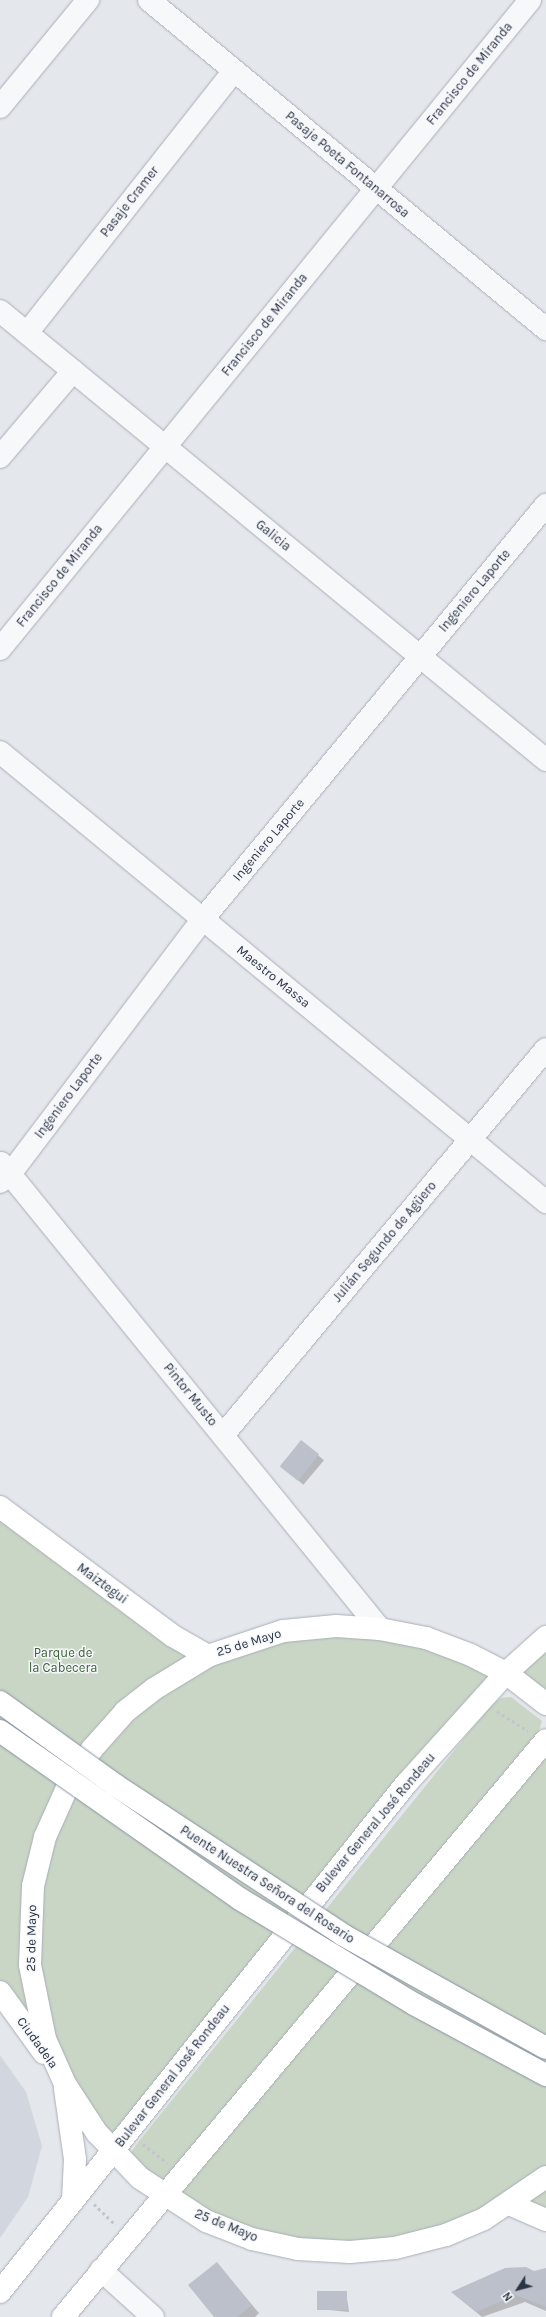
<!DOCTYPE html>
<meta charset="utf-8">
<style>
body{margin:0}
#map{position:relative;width:546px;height:2317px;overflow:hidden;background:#e4e7ec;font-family:Karla,sans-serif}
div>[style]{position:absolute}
.built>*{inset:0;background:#d2d6de}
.green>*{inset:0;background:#c9d6c5}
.shadow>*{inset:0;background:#0003;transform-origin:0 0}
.building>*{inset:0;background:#bbc0ca;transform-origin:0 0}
.path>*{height:2.5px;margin-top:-1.25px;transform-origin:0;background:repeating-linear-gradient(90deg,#c2c5cb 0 3px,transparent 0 6px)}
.roads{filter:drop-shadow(0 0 1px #a9aeb7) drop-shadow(0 0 1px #a9aeb7)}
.minor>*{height:22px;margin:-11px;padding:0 11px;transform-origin:11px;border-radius:11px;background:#f7f8fa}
.major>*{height:22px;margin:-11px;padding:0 11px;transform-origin:11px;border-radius:11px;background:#fff}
.bridges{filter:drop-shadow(0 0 1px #8b94a3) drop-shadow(0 0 1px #8b94a3)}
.highway-bridge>*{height:22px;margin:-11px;padding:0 11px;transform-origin:11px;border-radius:11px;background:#fff}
span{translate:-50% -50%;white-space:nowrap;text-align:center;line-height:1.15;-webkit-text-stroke:3px #f4f6f9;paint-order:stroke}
.street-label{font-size:13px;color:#2b3445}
.park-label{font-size:13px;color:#3f6138}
.north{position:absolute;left:498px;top:2269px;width:40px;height:40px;-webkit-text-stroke:3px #f4f6f9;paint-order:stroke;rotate:234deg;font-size:11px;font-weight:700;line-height:16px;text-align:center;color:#2b3445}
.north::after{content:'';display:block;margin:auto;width:14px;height:18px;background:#2b3445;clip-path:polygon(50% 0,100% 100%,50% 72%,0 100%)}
</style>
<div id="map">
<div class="built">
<i style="clip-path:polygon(0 2055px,26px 2092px,42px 2146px,28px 2197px,0 2238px)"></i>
</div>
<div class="green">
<i style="clip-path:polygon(0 1507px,208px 1656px,234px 1645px,380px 1629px,506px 1673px,546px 1637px,546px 1704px,507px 1673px,113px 2152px,0 1992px)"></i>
<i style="clip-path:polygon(511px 1697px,542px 1721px,537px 1737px,168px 2179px,161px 2183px,130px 2154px,139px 2141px,490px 1706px,501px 1698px)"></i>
<i style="clip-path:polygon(546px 1740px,546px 2220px,509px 2204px,446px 2235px,298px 2249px,164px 2197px)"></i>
</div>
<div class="shadow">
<i style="left:301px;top:1441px;width:30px;height:32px;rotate:40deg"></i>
<i style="clip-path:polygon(217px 2264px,259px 2313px,255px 2317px,215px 2317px)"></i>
<i style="clip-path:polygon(546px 2269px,546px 2311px,525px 2302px,482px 2317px,452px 2292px)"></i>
<i style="clip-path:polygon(346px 2292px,349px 2312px,319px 2309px)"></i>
</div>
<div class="building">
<i style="left:301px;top:1440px;width:23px;height:34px;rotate:38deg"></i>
<i style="clip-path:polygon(217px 2262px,252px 2305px,237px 2317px,214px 2317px,188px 2285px)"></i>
<i style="clip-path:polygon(526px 2267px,534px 2271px,546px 2268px,546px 2307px,516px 2295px,476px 2312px,451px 2292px,505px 2268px)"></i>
<i style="left:317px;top:2291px;width:30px;height:19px"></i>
</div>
<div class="path">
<i style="left:497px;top:1711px;width:37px;rotate:33deg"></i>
<i style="left:143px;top:2144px;width:31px;rotate:38deg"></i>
<i style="left:94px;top:2204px;width:30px;rotate:44deg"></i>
</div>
<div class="roads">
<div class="minor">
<i style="left:149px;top:0;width:516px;rotate:39.65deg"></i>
<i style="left:0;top:107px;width:139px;rotate:-50.6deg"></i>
<i style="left:0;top:311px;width:707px;rotate:39.43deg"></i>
<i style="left:27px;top:333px;width:334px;rotate:-51.7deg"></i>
<i style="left:0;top:457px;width:113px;rotate:-49.7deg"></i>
<i style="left:0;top:649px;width:838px;rotate:-50.76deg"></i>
<i style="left:0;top:752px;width:708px;rotate:39.49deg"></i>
<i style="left:1px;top:1163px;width:601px;rotate:50.88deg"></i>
<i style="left:0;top:1182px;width:13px;rotate:-39deg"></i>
<i style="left:10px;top:1174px;width:320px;rotate:-52.9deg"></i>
<i style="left:203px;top:919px;width:538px;rotate:-50.36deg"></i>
<i style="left:223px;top:1435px;width:503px;rotate:-50.08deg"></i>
<i style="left:101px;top:2270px;width:70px;rotate:42.1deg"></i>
</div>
<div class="major">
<i style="left:0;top:1507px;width:216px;rotate:36.7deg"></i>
<i style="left:173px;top:1636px;width:40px;rotate:29.7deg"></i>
<i style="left:546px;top:1704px;width:51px;rotate:-142.2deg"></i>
<i style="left:506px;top:1673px;width:39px;rotate:-153deg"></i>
<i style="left:471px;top:1655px;width:48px;rotate:-159.3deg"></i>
<i style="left:426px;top:1638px;width:47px;rotate:-168.9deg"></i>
<i style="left:380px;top:1629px;width:44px;rotate:-176.1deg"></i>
<i style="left:336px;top:1626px;width:53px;rotate:174.6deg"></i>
<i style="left:283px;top:1631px;width:79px;rotate:161.6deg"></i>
<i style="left:208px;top:1656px;width:63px;rotate:148.6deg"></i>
<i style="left:154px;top:1689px;width:37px;rotate:142deg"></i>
<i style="left:125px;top:1712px;width:50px;rotate:131.7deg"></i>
<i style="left:92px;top:1749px;width:46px;rotate:122.7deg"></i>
<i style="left:67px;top:1788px;width:54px;rotate:114.2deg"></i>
<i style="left:45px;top:1837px;width:50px;rotate:103.8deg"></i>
<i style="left:33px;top:1886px;width:79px;rotate:92.2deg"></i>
<i style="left:30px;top:1965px;width:76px;rotate:78.5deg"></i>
<i style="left:45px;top:2039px;width:49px;rotate:66deg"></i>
<i style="left:65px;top:2084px;width:59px;rotate:56.9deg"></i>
<i style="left:97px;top:2133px;width:62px;rotate:46.3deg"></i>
<i style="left:140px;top:2178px;width:79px;rotate:33.1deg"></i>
<i style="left:206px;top:2221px;width:49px;rotate:21.4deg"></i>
<i style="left:252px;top:2239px;width:47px;rotate:12.3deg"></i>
<i style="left:298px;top:2249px;width:52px;rotate:3.3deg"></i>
<i style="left:350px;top:2252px;width:45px;rotate:-5.1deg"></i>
<i style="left:395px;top:2248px;width:53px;rotate:-14.3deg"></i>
<i style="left:446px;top:2235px;width:41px;rotate:-22.8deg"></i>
<i style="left:484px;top:2219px;width:75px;rotate:-34.1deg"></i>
<i style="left:0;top:1992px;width:75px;rotate:54.2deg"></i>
<i style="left:65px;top:2089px;width:71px;rotate:81.9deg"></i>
<i style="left:75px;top:2159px;width:41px;rotate:92.8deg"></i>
<i style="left:509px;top:2204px;width:40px;rotate:23.4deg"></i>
<i style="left:0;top:2292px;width:650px;rotate:-51.37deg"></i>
<i style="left:406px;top:1784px;width:149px;rotate:-48deg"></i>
<i style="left:506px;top:1673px;width:54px;rotate:-42deg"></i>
<i style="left:63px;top:2317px;width:752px;rotate:-50.07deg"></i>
</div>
</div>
<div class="bridges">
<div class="highway-bridge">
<i style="left:0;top:1702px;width:142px;rotate:35.8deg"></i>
<i style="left:115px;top:1785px;width:273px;rotate:33.3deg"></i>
<i style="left:343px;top:1935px;width:232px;rotate:29.1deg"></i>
<i style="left:0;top:1731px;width:293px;rotate:35deg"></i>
<i style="left:240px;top:1899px;width:203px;rotate:31.1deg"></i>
<i style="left:414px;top:2004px;width:150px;rotate:28.3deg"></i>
</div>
</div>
<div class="street-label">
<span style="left:470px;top:74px;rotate:-51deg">Francisco de Miranda</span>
<span style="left:347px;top:165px;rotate:40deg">Pasaje Poeta Fontanarrosa</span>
<span style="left:130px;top:202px;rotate:-52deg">Pasaje Cramer</span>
<span style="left:265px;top:325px;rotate:-51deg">Francisco de Miranda</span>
<span style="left:273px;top:536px;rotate:39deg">Galicia</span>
<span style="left:60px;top:576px;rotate:-51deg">Francisco de Miranda</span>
<span style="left:475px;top:591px;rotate:-50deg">Ingeniero Laporte</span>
<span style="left:269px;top:840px;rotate:-50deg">Ingeniero Laporte</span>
<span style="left:273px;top:977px;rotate:39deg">Maestro Massa</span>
<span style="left:69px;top:1096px;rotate:-53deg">Ingeniero Laporte</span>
<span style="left:385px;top:1242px;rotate:-50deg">Julián Segundo de Agüero</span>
<span style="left:190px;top:1395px;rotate:51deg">Pintor Musto</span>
<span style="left:102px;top:1584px;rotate:36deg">Maiztegui</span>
<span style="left:249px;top:1643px;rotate:-17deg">25 de Mayo</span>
<span style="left:376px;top:1823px;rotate:-50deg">Bulevar General José Rondeau</span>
<span style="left:267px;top:1885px;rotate:33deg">Puente Nuestra Señora del Rosario</span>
<span style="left:32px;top:1938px;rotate:-89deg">25 de Mayo</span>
<span style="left:37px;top:2043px;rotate:54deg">Ciudadela</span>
<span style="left:173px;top:2076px;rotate:-52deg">Bulevar General José Rondeau</span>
<span style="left:226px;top:2226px;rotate:22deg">25 de Mayo</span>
</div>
<div class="park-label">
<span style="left:63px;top:1661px">Parque de<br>la Cabecera</span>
</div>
<div class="north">N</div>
</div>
